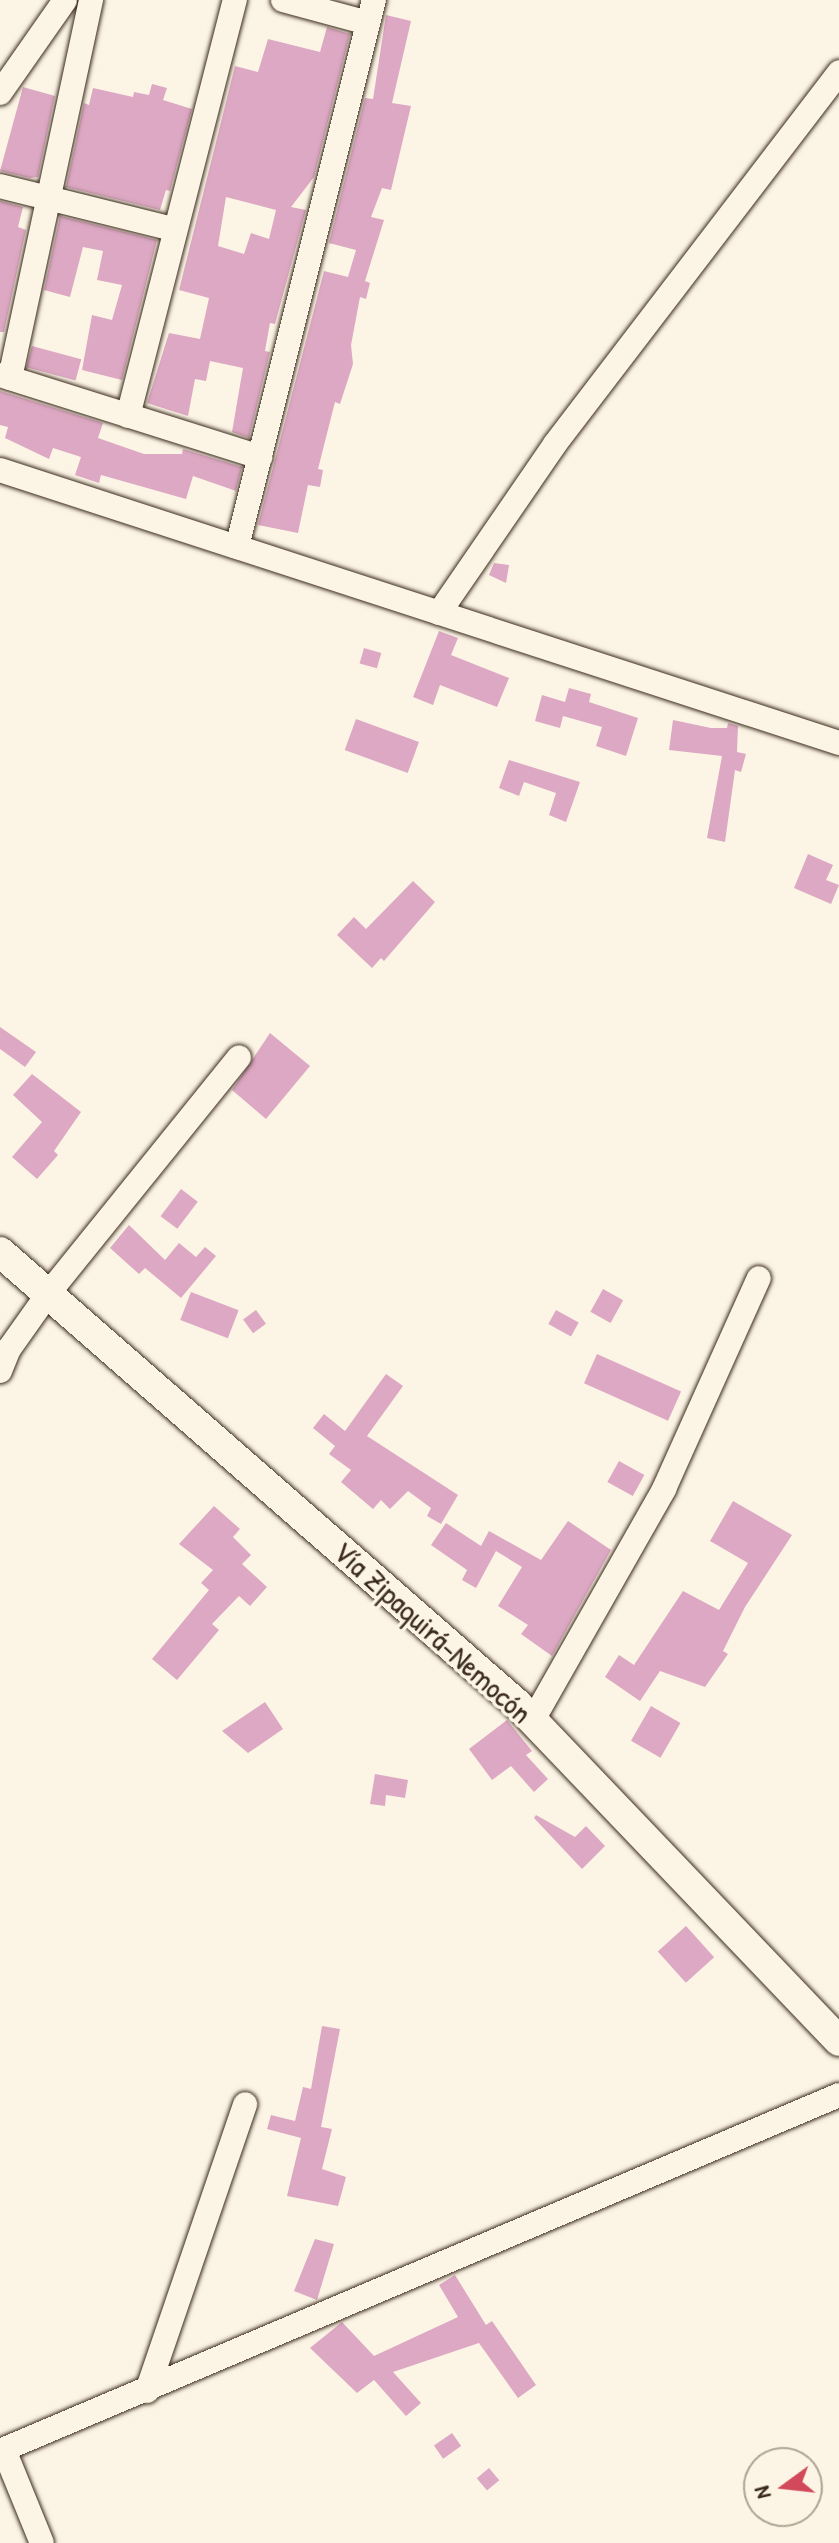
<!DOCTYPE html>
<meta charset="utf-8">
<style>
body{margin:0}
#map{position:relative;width:839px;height:2543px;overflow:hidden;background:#fcf5e5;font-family:"Patrick Hand",sans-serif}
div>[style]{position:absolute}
.building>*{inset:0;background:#dda8c3;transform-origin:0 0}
.roads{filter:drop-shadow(0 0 2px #3b2a1e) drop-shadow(0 0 2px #3b2a1e)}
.minor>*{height:24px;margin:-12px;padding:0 12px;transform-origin:12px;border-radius:12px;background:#fcf5e5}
.major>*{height:30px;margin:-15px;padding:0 15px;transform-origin:15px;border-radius:15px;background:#fcf5e5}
span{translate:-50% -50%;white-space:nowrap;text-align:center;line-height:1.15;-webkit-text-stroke:7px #fcf5e5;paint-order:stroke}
.street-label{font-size:30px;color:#3b2a1e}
.north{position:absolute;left:743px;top:2447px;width:80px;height:80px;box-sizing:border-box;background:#fcf5e5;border:2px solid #afa495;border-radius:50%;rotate:255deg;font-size:22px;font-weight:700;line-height:32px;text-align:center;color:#3b2a1e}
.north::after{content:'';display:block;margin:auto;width:28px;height:36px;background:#d1495b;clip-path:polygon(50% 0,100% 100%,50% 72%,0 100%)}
</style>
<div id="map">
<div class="building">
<i style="clip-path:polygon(386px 15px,411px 21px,392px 103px,411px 106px,391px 190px,382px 188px,371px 217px,384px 220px,365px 281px,370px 283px,366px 299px,360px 297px,351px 345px,353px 364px,340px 404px,335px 402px,318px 469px,323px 470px,320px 487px,308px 485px,298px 533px,258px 525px,324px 271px,348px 277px,356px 250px,329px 243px,365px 98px,373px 99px)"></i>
<i style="clip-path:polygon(evenodd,327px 27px,350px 34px,314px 177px,291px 207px,306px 210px,275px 324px,270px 323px,265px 351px,270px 352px,249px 438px,232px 432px,243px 368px,210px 361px,206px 381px,195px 379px,188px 416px,147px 403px,169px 333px,200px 339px,209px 298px,179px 290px,235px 66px,258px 72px,268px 39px,320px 52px,327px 27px,226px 197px,276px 210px,269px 239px,251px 233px,244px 254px,218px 246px,226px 197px)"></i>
<i style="clip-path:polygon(152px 84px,167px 88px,163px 100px,192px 109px,170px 191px,166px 190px,160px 210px,66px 187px,84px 103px,89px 105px,93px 88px,133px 97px,134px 92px,149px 95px)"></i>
<i style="clip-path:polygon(23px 87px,55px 96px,38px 177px,30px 178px,0 171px)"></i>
<i style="clip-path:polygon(0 201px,23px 207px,18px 227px,26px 230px,4px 332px,0 332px)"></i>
<i style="clip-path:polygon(60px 216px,157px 240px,122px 380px,82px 370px,92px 315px,112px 320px,122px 285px,97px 280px,103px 251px,83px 247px,70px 297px,44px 290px)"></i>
<i style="left:32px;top:346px;width:51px;height:22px;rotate:15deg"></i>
<i style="clip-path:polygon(0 391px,103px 423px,98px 438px,144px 454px,182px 454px,183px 449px,242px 467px,236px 491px,193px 476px,186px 499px,101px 475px,99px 483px,75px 475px,81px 457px,53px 448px,49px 459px,5px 438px,8px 427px,0 425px)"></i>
<i style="clip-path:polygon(494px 563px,509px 565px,506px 583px,489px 575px)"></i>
<i style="clip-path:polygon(439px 631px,458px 638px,451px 655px,509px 678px,497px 707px,440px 685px,433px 705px,413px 697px)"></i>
<i style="left:364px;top:648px;width:18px;height:16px;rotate:16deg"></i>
<i style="clip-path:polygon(569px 688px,591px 694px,589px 702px,638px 718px,626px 756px,596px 746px,602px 727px,563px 716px,560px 728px,535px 721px,542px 695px,565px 702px)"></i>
<i style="left:356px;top:719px;width:67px;height:33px;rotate:20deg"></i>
<i style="clip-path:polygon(673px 720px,711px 728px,727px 728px,728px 723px,738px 726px,737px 752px,746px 754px,741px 772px,735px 770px,725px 842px,707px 838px,722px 756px,669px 750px)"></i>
<i style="clip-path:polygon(509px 760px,580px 782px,566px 822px,549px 815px,556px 793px,524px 782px,519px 796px,499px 788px)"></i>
<i style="clip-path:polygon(808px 854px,833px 865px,826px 880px,839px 885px,831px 904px,794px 888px)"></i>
<i style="clip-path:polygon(413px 881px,435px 902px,384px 961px,381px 958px,372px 968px,337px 935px,354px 917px,366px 929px)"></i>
<i style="clip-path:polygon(0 1027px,36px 1052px,25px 1067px,0 1049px)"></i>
<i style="clip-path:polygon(270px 1033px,310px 1066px,266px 1119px,232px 1090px)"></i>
<i style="clip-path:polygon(32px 1074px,81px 1112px,54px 1151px,58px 1155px,37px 1179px,12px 1157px,42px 1122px,13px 1095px)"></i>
<i style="left:181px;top:1189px;width:21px;height:34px;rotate:37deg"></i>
<i style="clip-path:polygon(129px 1225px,165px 1260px,179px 1243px,196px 1257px,205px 1247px,216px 1256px,181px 1298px,145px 1268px,139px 1274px,110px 1248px)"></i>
<i style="left:603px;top:1289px;width:23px;height:26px;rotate:29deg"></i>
<i style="left:191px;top:1292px;width:51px;height:30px;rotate:21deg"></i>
<i style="left:256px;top:1310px;width:17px;height:16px;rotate:54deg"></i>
<i style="left:556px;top:1310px;width:26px;height:16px;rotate:29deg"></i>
<i style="left:597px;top:1354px;width:92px;height:32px;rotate:24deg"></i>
<i style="clip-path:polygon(386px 1374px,403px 1386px,367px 1436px,458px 1495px,441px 1524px,427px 1516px,431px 1508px,408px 1491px,390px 1509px,381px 1500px,373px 1509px,341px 1482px,351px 1470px,329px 1454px,335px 1446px,313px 1428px,324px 1414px,345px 1431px)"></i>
<i style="left:619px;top:1461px;width:29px;height:24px;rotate:29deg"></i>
<i style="clip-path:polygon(733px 1501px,792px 1535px,745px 1607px,723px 1651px,728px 1654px,705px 1687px,660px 1671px,640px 1701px,605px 1677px,619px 1655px,634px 1665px,683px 1591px,719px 1610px,748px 1563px,710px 1541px)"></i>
<i style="clip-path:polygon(214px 1506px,240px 1529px,233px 1537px,251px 1555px,242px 1564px,267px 1587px,250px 1606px,239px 1596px,212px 1624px,219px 1630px,177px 1680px,152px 1659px,209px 1590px,201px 1583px,213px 1570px,179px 1544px)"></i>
<i style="clip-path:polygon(568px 1521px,611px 1550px,552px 1656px,521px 1634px,528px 1625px,498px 1606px,522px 1567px,496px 1551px,476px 1588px,462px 1580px,467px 1570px,431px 1545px,446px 1523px,481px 1546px,489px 1531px,541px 1560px)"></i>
<i style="clip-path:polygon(265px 1702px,283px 1729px,248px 1753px,222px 1731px)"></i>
<i style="left:651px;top:1706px;width:34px;height:40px;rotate:30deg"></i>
<i style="clip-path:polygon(507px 1720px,532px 1751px,526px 1755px,548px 1779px,534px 1792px,511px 1766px,492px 1780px,469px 1749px)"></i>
<i style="clip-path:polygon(375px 1774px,408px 1780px,405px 1798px,386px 1795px,385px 1806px,370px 1804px)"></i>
<i style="clip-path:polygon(536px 1815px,575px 1837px,586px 1826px,605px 1846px,582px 1869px,534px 1818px)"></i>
<i style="left:686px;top:1926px;width:42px;height:38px;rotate:48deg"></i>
<i style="clip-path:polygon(322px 2026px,340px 2029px,321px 2127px,332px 2129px,322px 2169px,346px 2177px,338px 2206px,287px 2196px,301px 2138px,267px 2129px,271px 2115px,295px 2121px,303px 2087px,311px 2089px)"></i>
<i style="clip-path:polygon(315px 2239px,334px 2244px,317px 2300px,294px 2291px)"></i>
<i style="clip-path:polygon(455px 2275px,486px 2325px,492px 2321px,536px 2385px,518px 2398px,479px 2343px,393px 2372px,421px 2403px,406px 2416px,374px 2380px,357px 2393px,310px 2348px,342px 2322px,374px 2356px,458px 2317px,439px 2285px)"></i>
<i style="left:452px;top:2433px;width:16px;height:22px;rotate:55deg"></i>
<i style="left:489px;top:2468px;width:16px;height:16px;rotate:50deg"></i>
</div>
<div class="roads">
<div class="minor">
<i style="left:283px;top:0;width:88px;rotate:15.1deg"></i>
<i style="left:0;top:93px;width:113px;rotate:-55deg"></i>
<i style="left:0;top:186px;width:178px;rotate:14deg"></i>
<i style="left:0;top:375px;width:273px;rotate:17.5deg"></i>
<i style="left:10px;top:378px;width:387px;rotate:-77.9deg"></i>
<i style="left:128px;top:416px;width:430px;rotate:-75.6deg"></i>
<i style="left:0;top:470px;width:882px;rotate:18.02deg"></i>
<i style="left:237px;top:547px;width:564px;rotate:-75.94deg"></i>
<i style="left:439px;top:613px;width:205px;rotate:-55.5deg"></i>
<i style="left:555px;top:444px;width:468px;rotate:-52.6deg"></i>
<i style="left:0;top:1371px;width:24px;rotate:-68deg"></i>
<i style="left:9px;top:1349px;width:67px;rotate:-54.7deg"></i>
<i style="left:48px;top:1294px;width:304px;rotate:-51.1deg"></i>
<i style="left:533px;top:1720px;width:266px;rotate:-60.4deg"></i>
<i style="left:664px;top:1489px;width:231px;rotate:-65.8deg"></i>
<i style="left:147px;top:2391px;width:303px;rotate:-71.1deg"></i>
<i style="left:4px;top:2450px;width:100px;rotate:67.8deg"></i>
<i style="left:0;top:2451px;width:911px;rotate:-22.99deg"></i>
</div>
<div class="major">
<i style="left:0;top:1252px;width:687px;rotate:41.16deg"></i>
<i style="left:517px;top:1704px;width:466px;rotate:46.3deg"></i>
</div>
</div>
<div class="street-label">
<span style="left:433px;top:1632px;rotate:42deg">Vía Zipaquirá-Nemocón</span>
</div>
<div class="north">N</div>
</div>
